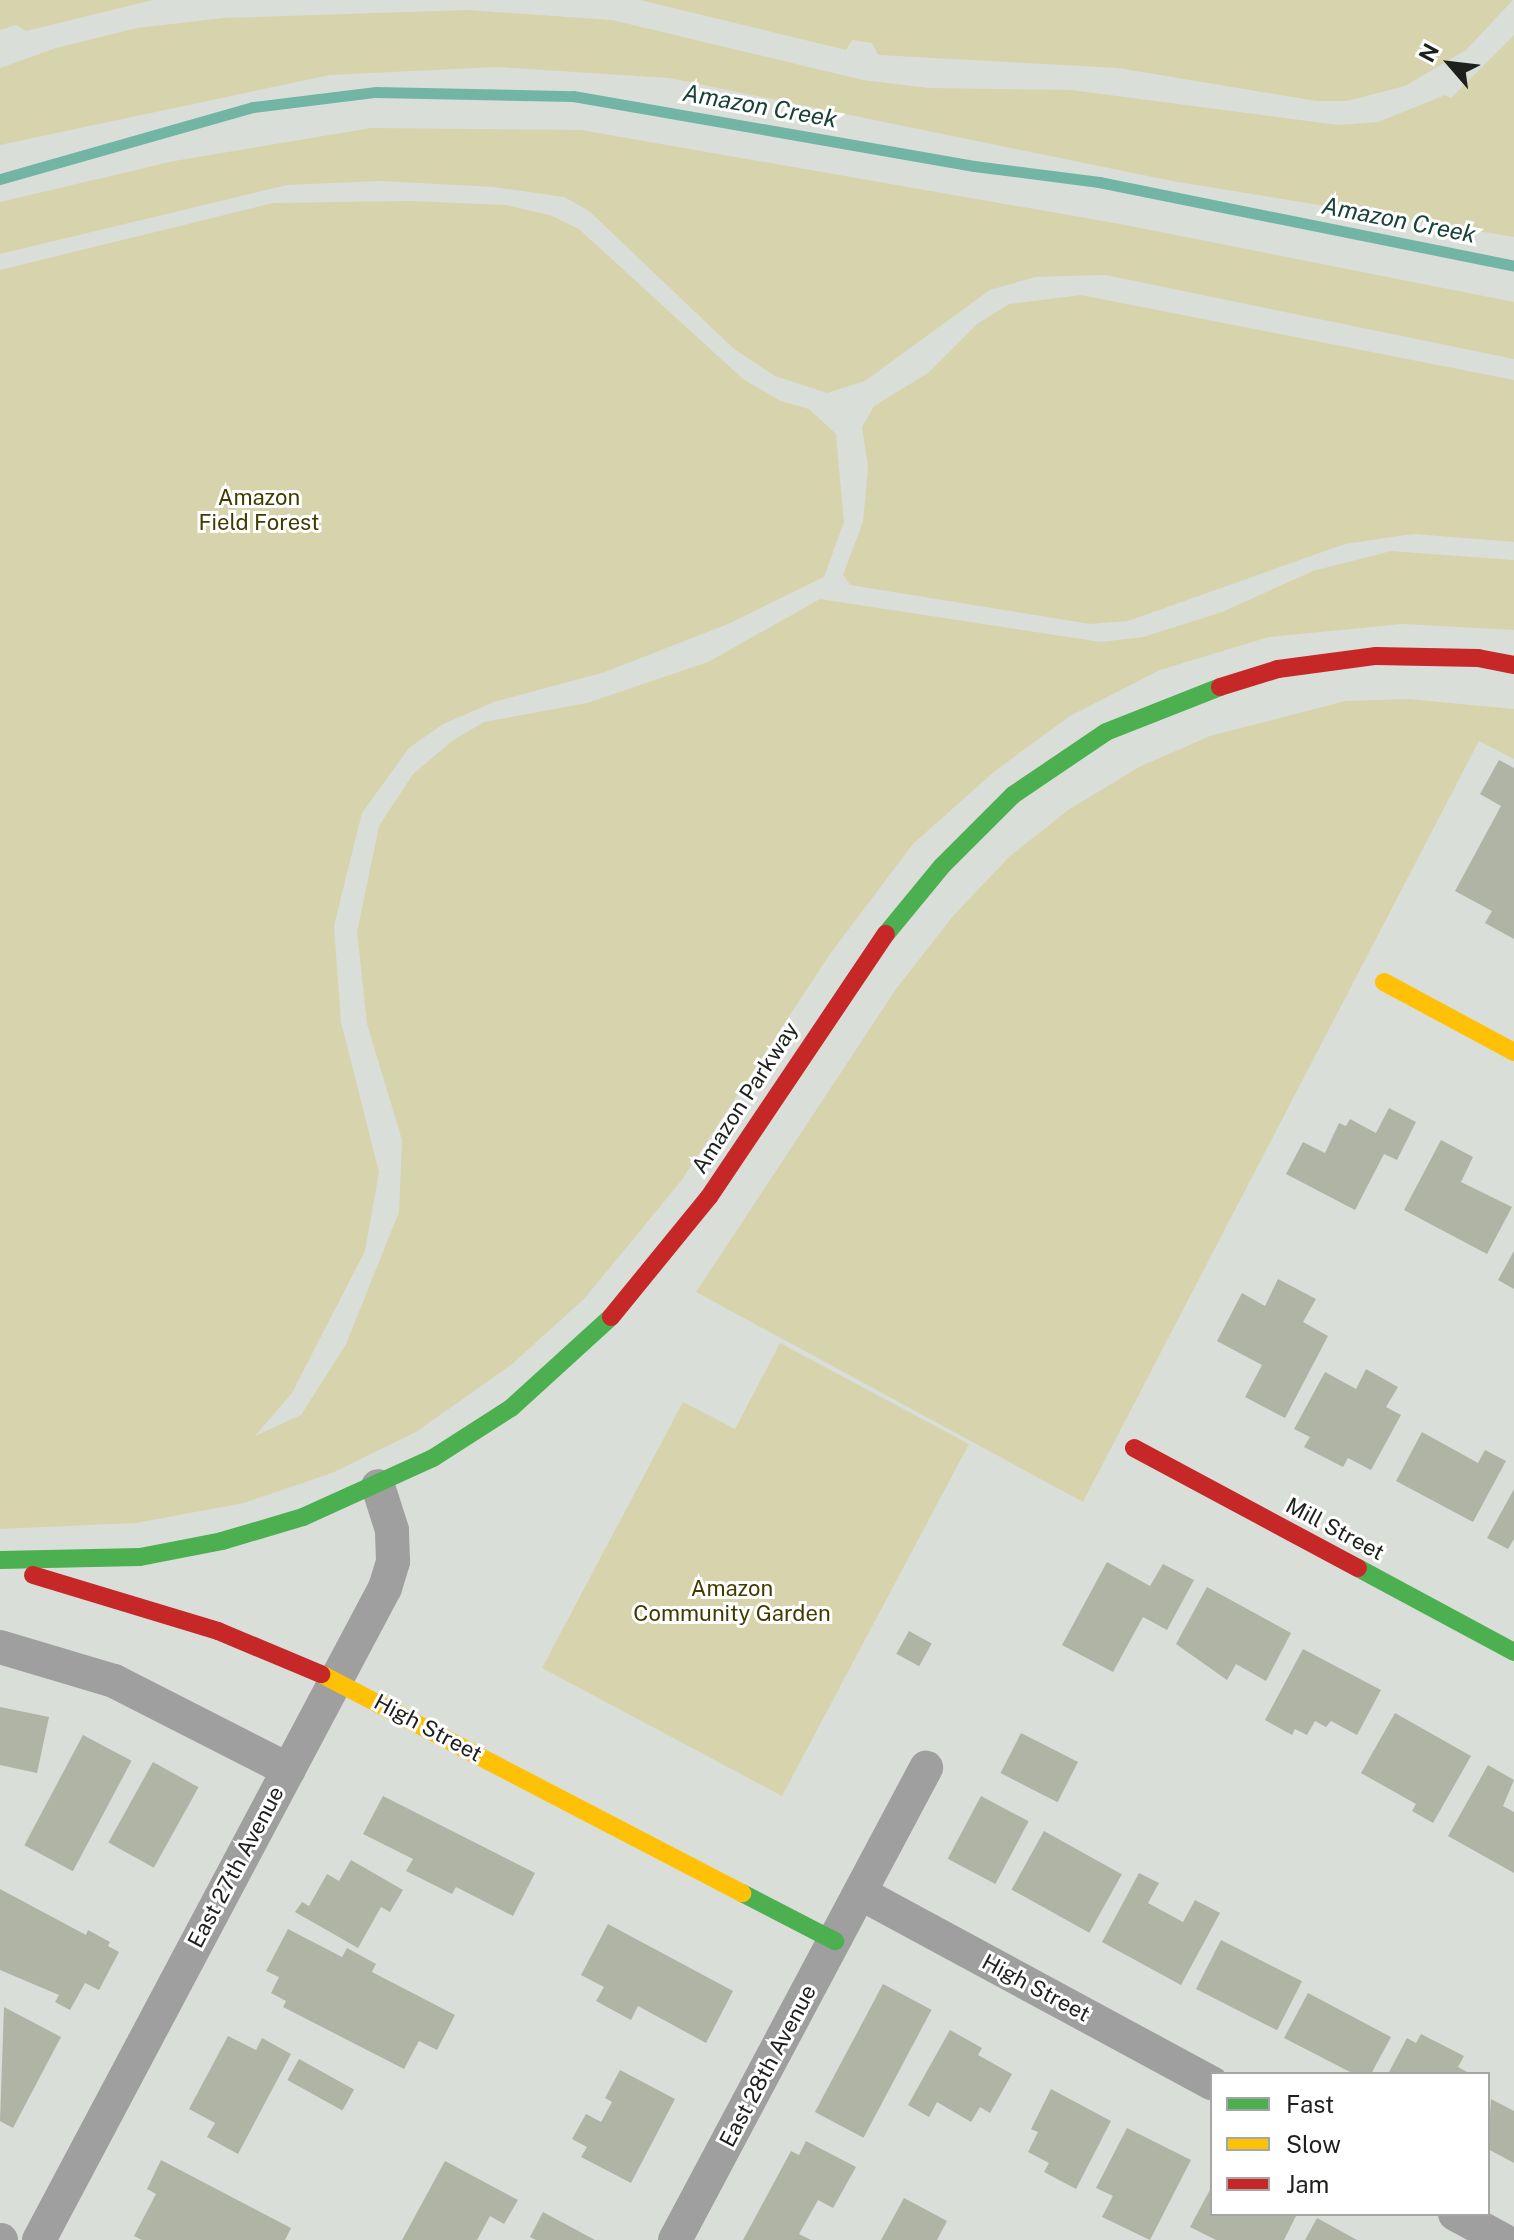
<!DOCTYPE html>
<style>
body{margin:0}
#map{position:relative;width:1514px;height:2240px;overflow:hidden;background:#daded9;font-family:"Public Sans",sans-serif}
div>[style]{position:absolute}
.green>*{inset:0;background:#d7d4ad}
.stream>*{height:11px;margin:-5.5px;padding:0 5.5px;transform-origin:5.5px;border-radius:5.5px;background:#73b5a4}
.building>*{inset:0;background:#afb4a5;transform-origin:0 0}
.street>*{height:34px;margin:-17px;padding:0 17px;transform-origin:17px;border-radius:17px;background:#9e9f9e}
.fast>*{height:18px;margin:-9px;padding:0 9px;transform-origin:9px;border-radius:9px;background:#4caf50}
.slow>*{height:18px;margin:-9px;padding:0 9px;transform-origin:9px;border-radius:9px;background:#ffc107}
.jam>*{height:18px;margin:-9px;padding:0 9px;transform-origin:9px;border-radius:9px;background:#c62828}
span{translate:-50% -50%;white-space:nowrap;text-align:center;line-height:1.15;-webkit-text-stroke:6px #fff;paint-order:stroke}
.park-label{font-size:22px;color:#423b00}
.street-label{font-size:22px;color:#1d201c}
.water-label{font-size:24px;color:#184238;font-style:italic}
.legend{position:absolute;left:1210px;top:2072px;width:280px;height:144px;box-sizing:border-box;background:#fff;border:2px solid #a5a6a4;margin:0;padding:10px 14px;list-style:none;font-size:24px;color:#1d201c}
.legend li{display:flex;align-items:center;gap:16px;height:40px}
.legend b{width:40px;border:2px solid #a5a6a4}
.north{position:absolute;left:1410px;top:24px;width:80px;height:80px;-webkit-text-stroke:6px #fff;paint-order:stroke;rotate:298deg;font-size:22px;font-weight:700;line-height:32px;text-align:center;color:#1d201c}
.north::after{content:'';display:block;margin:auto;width:28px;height:36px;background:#1d201c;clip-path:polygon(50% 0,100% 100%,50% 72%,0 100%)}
</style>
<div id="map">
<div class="green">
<i style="clip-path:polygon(0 0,153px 0,26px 31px,16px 25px,0 30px)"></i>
<i style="clip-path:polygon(640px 0,1513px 0,1466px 50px,1405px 86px,1347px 101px,1316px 101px,1118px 68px,878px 55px,872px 43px,852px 40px,846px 50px)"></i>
<i style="clip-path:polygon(467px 10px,612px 20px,863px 80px,929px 88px,1071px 90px,1338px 125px,1378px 122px,1445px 95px,1451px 98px,1514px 35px,1514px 237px,1172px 181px,669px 78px,497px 67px,330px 75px,0 145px,0 68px,56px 48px,137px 28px,223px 18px)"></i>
<i style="clip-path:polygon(371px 128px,581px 130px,1120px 224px,1514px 302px,1514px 359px,1105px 275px,1035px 277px,990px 290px,865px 381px,827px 393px,775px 376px,734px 349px,589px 211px,564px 197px,493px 187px,381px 181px,287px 185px,0 254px,0 202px,174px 161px)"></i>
<i style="clip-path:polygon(411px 201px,506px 205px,550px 215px,579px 229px,743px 379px,781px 401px,809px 409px,836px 434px,844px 522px,824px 577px,728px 624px,605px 672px,494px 702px,443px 724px,409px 748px,362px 813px,334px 926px,341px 1022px,379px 1172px,365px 1251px,292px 1393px,255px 1436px,301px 1415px,346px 1344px,399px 1212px,402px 1140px,367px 1024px,357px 932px,379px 826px,413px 774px,452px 741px,484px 722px,587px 703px,708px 662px,820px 599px,1101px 642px,1143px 637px,1222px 612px,1313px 571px,1391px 551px,1514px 560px,1514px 630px,1402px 624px,1269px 637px,1160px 670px,1070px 716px,995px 771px,913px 844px,830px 954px,681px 1181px,585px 1298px,511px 1365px,416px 1432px,332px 1473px,244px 1503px,136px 1523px,0 1529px,0 270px,273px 203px)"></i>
<i style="clip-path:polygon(1081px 295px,1514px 380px,1514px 542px,1413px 534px,1345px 544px,1128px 621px,1090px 624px,850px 585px,843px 575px,863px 522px,868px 467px,862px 427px,874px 406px,928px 373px,977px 324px,1009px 304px)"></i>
<i style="clip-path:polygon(1408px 699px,1514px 709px,1514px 759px,1479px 741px,1083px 1502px,696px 1292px,896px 989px,953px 916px,1010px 856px,1068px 810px,1139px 767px,1210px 736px,1345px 701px)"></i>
<i style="clip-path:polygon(780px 1343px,969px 1444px,782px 1796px,542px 1668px,683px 1402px,735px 1429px)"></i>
</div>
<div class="stream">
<i style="left:0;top:179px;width:263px;rotate:-15.9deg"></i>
<i style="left:253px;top:107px;width:124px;rotate:-7deg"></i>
<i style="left:376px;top:92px;width:197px;rotate:1.2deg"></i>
<i style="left:573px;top:96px;width:407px;rotate:9.9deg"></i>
<i style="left:974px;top:166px;width:126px;rotate:7.3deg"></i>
<i style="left:1099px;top:182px;width:423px;rotate:11.4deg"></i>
</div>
<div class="building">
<i style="clip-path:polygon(1499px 760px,1514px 768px,1514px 939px,1485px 923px,1492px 911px,1455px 891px,1501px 806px,1480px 794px)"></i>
<i style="clip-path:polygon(1389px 1108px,1416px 1122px,1397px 1160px,1384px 1154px,1355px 1210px,1286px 1174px,1303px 1142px,1325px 1153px,1339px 1123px,1346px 1126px,1350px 1119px,1376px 1133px)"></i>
<i style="clip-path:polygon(1441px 1140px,1473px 1157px,1461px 1182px,1512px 1207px,1487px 1254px,1404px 1210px)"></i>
<i style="clip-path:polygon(1514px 1251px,1514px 1289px,1498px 1280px)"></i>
<i style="clip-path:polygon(1278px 1279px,1316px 1299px,1303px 1322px,1328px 1336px,1285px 1418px,1245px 1397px,1262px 1365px,1217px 1341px,1242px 1293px,1265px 1306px)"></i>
<i style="clip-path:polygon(1366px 1369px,1398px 1387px,1386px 1407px,1401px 1415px,1371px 1470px,1348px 1458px,1343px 1467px,1304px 1447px,1310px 1437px,1294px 1429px,1325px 1372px,1356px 1389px)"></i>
<i style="clip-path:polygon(1422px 1432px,1478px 1463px,1485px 1450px,1506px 1461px,1473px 1522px,1396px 1481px)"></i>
<i style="clip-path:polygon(1514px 1489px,1514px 1539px,1508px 1549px,1487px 1538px)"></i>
<i style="clip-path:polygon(1107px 1562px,1150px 1586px,1163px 1564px,1194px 1580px,1167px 1630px,1143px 1617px,1113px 1672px,1062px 1645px)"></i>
<i style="clip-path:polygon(1207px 1587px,1291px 1633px,1266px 1681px,1236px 1664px,1227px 1680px,1176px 1644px)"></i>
<i style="left:909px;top:1631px;width:26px;height:26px;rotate:29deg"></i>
<i style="clip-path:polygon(1303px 1649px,1381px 1690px,1357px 1735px,1331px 1721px,1326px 1727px,1315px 1721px,1307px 1735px,1295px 1729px,1292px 1735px,1265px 1720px)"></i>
<i style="clip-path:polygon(0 1707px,49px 1717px,37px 1773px,0 1765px)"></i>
<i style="clip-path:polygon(1395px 1713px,1471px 1756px,1433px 1823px,1412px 1811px,1416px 1804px,1361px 1773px)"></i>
<i style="left:1021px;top:1733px;width:64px;height:45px;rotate:27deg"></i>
<i style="left:83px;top:1735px;width:55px;height:125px;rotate:28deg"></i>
<i style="left:153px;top:1762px;width:52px;height:92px;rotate:29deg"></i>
<i style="clip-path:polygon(1488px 1765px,1514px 1780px,1503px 1806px,1514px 1812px,1514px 1873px,1448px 1836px)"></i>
<i style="clip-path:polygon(383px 1796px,535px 1873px,513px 1916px,456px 1887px,452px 1894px,406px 1871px,413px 1859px,363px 1834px)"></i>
<i style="left:981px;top:1796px;width:54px;height:71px;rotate:28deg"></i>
<i style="left:1044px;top:1831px;width:89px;height:67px;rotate:29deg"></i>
<i style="clip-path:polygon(351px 1860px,403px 1890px,390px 1912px,381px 1907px,358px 1948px,295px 1912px,302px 1902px,309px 1906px,327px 1874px,339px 1881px)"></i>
<i style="clip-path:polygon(1139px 1873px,1159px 1883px,1148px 1903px,1183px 1922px,1195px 1900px,1220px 1913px,1181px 1985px,1102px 1942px)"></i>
<i style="clip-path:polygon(0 1889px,86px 1935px,88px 1930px,110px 1942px,108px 1946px,119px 1952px,99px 1990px,85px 1983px,70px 2010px,55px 2002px,59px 1995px,0 1970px)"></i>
<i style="clip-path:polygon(608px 1924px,733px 1991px,706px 2043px,638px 2006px,631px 2020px,596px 2001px,604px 1987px,581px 1975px)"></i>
<i style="clip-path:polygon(288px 1929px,342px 1957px,347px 1948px,376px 1964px,372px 1972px,455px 2015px,437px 2050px,419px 2041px,404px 2069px,283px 2007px,286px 2001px,271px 1993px,279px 1977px,266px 1971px)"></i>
<i style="left:1221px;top:1940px;width:91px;height:55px;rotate:27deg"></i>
<i style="left:883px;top:1984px;width:55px;height:145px;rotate:28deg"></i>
<i style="clip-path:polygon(1308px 1993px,1391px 2037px,1371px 2074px,1354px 2074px,1284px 2038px)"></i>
<i style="clip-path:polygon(4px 2007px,61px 2037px,13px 2128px,0 2121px)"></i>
<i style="clip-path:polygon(950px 2030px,982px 2048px,978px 2055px,1012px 2074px,990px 2113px,980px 2107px,971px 2122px,937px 2102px,929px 2117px,908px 2105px)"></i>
<i style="clip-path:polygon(1421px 2034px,1464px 2056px,1458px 2067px,1471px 2074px,1388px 2074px,1407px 2038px,1416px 2043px)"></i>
<i style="clip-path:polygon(228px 2036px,256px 2050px,262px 2038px,291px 2054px,238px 2154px,207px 2137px,215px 2123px,189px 2109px)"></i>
<i style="left:299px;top:2059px;width:63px;height:24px;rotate:29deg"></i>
<i style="clip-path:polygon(620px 2070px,675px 2099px,631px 2183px,581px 2157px,587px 2147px,572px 2139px,586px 2114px,601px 2122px,612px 2102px,605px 2098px)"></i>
<i style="clip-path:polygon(1051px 2089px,1111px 2121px,1076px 2189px,1044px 2172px,1049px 2163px,1028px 2152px,1038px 2132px,1031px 2129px)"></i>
<i style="clip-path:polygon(1491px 2099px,1514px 2111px,1514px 2163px,1488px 2149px)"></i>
<i style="clip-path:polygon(1127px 2128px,1191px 2160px,1150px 2240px,1102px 2217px,1113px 2196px,1096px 2188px)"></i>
<i style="clip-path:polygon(806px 2141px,856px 2167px,833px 2208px,818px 2200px,799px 2234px,811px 2240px,743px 2240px,791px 2151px,799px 2155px)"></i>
<i style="clip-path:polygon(161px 2160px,291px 2228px,285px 2240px,142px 2240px,134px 2236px,156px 2194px,147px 2189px)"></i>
<i style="clip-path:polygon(445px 2161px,518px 2200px,504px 2224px,490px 2216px,477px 2240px,402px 2240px)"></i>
<i style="clip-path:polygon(1212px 2186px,1212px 2214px,1296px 2216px,1284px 2240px,1216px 2240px,1190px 2227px)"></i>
<i style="clip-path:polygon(904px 2198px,947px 2221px,937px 2240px,881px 2240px)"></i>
<i style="clip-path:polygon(543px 2212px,595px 2240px,536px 2240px,530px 2237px)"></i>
<i style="clip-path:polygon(1317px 2218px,1357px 2240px,1305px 2240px)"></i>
</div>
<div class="street">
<i style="left:0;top:1647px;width:119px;rotate:16.6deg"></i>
<i style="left:114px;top:1681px;width:196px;rotate:27deg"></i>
<i style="left:860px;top:1893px;width:400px;rotate:28.4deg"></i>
<i style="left:1455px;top:2214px;width:55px;rotate:28.4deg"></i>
<i style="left:0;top:2240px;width:1px"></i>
<i style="left:39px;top:2240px;width:738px;rotate:-62.05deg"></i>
<i style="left:385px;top:1588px;width:28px;rotate:-73deg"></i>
<i style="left:393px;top:1561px;width:31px;rotate:-92deg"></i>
<i style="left:392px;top:1530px;width:46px;rotate:-107.7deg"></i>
<i style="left:675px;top:2240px;width:535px;rotate:-62deg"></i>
</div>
<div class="fast">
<i style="left:886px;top:934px;width:88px;rotate:-50.5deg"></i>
<i style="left:942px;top:866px;width:100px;rotate:-45deg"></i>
<i style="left:1013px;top:795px;width:112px;rotate:-34.1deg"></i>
<i style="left:1106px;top:732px;width:123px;rotate:-21.5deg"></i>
<i style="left:0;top:1560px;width:140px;rotate:-1.2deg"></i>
<i style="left:140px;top:1557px;width:84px;rotate:-11deg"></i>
<i style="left:222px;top:1541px;width:84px;rotate:-16.5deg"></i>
<i style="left:303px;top:1517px;width:143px;rotate:-24.4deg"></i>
<i style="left:433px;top:1458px;width:93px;rotate:-32.7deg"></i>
<i style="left:511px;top:1408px;width:135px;rotate:-42.3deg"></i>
<i style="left:1358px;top:1568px;width:177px;rotate:28.3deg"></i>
<i style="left:742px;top:1893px;width:105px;rotate:27.3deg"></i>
</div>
<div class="slow">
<i style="left:1384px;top:982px;width:148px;rotate:28.3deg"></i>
<i style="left:321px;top:1674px;width:475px;rotate:27.5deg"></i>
</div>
<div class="jam">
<i style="left:1220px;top:687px;width:61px;rotate:-17.2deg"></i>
<i style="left:1278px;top:669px;width:99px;rotate:-7.6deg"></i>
<i style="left:1376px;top:656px;width:102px;rotate:1.1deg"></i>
<i style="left:1478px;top:658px;width:37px;rotate:11deg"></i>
<i style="left:611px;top:1317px;width:155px;rotate:-50.8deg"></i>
<i style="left:709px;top:1197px;width:317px;rotate:-56.1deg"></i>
<i style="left:1134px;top:1448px;width:254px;rotate:28.2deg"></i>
<i style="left:33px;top:1575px;width:193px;rotate:16.8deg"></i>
<i style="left:218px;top:1631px;width:112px;rotate:22.7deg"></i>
</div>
<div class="park-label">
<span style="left:259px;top:510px">Amazon<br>Field Forest</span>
<span style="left:732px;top:1601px">Amazon<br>Community Garden</span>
</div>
<div class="street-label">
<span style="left:745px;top:1098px;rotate:-57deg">Amazon Parkway</span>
<span style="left:1335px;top:1529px;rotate:28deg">Mill Street</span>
<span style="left:428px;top:1728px;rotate:28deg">High Street</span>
<span style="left:236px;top:1867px;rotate:-62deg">East 27th Avenue</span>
<span style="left:1036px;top:1988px;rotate:28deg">High Street</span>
<span style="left:768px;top:2066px;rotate:-62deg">East 28th Avenue</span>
</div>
<div class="water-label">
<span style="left:760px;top:106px;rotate:10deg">Amazon Creek</span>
<span style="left:1399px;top:220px;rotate:11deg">Amazon Creek</span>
</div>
<ul class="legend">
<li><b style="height:10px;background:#4caf50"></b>Fast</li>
<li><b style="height:10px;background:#ffc107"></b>Slow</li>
<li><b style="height:10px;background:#c62828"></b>Jam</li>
</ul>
<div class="north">N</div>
</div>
